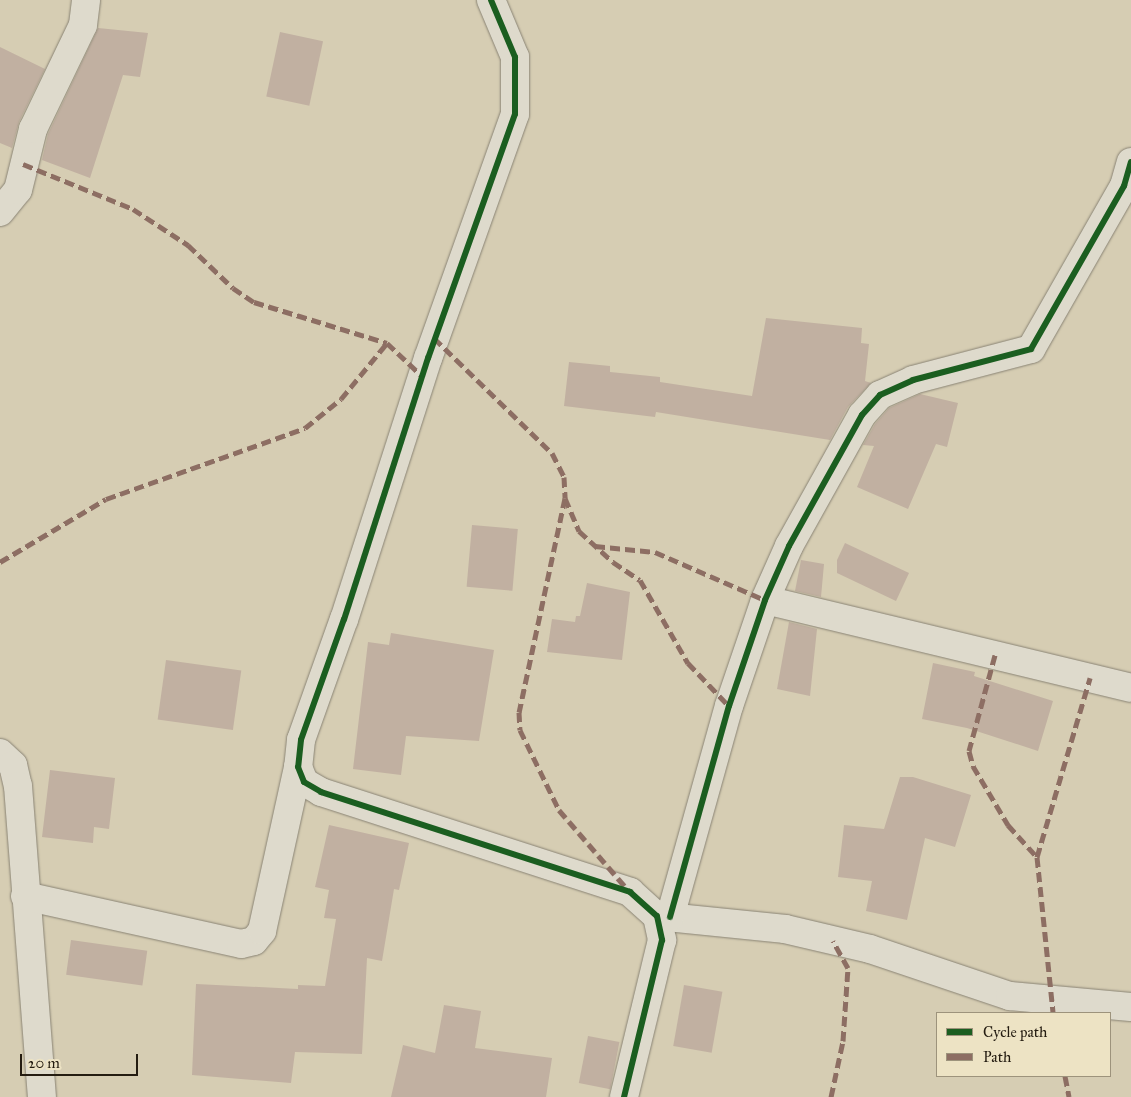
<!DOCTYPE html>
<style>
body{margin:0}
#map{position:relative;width:1131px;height:1097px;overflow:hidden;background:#d6cdb3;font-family:"IM FELL Great Primer",serif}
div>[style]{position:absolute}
.building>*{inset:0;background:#c1b0a1;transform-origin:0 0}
.roads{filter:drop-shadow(0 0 1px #898374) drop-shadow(0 0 1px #898374)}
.minor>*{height:28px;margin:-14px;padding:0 14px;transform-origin:14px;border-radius:14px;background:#dedacc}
.quiet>*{height:5px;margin-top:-2.5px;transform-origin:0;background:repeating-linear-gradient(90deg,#8d6e63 0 10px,transparent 0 15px)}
.cycleway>*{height:6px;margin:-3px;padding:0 3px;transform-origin:3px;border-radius:3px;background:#1b5e20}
span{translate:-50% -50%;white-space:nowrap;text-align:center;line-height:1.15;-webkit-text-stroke:5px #ede3c4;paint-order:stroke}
.legend{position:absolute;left:936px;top:1012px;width:175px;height:65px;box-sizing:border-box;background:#ede3c4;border:1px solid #9d937c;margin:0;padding:6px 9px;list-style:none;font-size:15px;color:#241c11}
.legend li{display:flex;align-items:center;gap:10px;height:25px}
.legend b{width:25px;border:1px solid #9d937c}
.scale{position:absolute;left:20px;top:1054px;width:118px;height:22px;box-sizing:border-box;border:2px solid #241c11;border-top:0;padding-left:6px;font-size:15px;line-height:18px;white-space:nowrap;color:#241c11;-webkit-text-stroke:4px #ede3c4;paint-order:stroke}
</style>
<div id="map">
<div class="building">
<i style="clip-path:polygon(98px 28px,148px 33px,140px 77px,123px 75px,90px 178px,42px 160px,48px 134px)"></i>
<i style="left:280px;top:32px;width:44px;height:66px;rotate:12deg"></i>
<i style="clip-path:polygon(0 47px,45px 69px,19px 122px,12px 148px,0 143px)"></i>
<i style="clip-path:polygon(766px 318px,862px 328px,861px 343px,869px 344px,865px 381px,871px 383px,848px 407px,830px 440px,656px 412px,655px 417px,564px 406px,569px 362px,610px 366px,610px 372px,660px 377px,660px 382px,752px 396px)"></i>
<i style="clip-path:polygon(920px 394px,958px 403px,947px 447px,936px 444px,908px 509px,857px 487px,874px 446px,863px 445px,875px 424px,889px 408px)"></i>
<i style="left:472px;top:525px;width:46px;height:62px;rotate:5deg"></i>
<i style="clip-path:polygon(845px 543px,909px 573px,896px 601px,837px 573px,837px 560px)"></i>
<i style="clip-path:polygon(801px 560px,824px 564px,821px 597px,795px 591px)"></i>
<i style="clip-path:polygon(587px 583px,630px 592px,622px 660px,547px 652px,552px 619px,575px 622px,576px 616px,580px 616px)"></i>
<i style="clip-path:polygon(789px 622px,817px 629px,810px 696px,777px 689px)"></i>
<i style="clip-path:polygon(391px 633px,494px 650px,479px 741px,406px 736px,401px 775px,353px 769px,368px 642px,389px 645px)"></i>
<i style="left:166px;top:660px;width:76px;height:60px;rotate:8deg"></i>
<i style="clip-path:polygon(933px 663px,975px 672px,974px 676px,1053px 701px,1038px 751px,967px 728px,922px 719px)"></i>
<i style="clip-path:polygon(50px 770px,115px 778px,109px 829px,94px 827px,93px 843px,42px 837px)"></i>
<i style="clip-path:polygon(900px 777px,913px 777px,971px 795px,955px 847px,925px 838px,907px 920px,866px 911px,872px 881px,838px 877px,844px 825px,884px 829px)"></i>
<i style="clip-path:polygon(329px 825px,409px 843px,399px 890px,394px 889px,382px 961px,367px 958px,362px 1054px,295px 1052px,291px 1083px,192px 1075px,196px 984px,298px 989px,298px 985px,325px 986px,336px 919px,324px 918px,329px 890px,315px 887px)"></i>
<i style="left:71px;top:940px;width:77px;height:35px;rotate:8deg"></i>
<i style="left:684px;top:985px;width:39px;height:62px;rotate:10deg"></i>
<i style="clip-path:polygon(444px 1005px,481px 1011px,475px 1048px,552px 1058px,546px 1097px,391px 1097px,403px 1045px,435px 1053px)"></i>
<i style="left:588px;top:1036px;width:32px;height:48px;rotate:11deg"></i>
</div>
<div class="roads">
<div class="minor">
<i style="left:491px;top:0;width:62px;rotate:67.2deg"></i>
<i style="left:515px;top:57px;width:57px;rotate:90deg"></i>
<i style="left:515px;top:114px;width:259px;rotate:109.6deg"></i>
<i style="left:428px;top:358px;width:274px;rotate:107.8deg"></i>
<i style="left:344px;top:619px;width:128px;rotate:109.6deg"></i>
<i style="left:301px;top:740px;width:27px;rotate:96deg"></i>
<i style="left:298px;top:767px;width:16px;rotate:68deg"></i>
<i style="left:304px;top:782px;width:20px;rotate:30deg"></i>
<i style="left:321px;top:792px;width:325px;rotate:17.9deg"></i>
<i style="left:630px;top:892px;width:36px;rotate:42deg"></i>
<i style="left:657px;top:916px;width:25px;rotate:78deg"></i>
<i style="left:662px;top:940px;width:162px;rotate:103.6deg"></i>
<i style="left:0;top:212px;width:28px;rotate:-51deg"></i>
<i style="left:18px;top:190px;width:63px;rotate:-76.2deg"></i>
<i style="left:33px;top:129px;width:115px;rotate:-64.3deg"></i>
<i style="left:83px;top:25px;width:25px;rotate:-83deg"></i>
<i style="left:765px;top:600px;width:376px;rotate:13.5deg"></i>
<i style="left:0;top:753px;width:18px;rotate:43deg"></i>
<i style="left:13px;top:765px;width:22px;rotate:77deg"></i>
<i style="left:18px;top:786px;width:312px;rotate:85.6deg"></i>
<i style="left:25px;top:896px;width:221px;rotate:12.5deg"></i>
<i style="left:241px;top:944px;width:13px;rotate:-13deg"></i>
<i style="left:254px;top:941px;width:13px;rotate:-51deg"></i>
<i style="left:262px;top:931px;width:168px;rotate:-77.6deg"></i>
<i style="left:657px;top:916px;width:129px;rotate:5.8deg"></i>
<i style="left:785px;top:929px;width:87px;rotate:13.2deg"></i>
<i style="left:870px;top:949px;width:148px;rotate:18.6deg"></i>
<i style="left:1010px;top:996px;width:121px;rotate:5.2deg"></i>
<i style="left:670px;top:917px;width:219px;rotate:-74.4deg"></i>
<i style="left:729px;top:706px;width:112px;rotate:-71.2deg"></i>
<i style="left:765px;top:600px;width:59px;rotate:-66deg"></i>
<i style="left:789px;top:546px;width:150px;rotate:-60.9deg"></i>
<i style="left:862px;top:415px;width:27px;rotate:-48deg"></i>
<i style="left:880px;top:395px;width:36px;rotate:-24deg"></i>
<i style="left:913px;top:380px;width:122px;rotate:-14.7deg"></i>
<i style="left:1031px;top:349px;width:188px;rotate:-60.3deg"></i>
<i style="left:1124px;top:186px;width:25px;rotate:-74deg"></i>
</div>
</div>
<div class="quiet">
<i style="left:23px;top:164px;width:119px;rotate:22.2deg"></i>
<i style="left:133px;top:209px;width:66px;rotate:33.2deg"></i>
<i style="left:188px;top:245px;width:62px;rotate:43.7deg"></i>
<i style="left:233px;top:288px;width:25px;rotate:34deg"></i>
<i style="left:254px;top:302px;width:139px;rotate:17.1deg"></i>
<i style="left:387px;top:343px;width:48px;rotate:43.3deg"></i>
<i style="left:434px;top:338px;width:165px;rotate:44.3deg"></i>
<i style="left:552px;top:453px;width:27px;rotate:63deg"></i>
<i style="left:564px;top:477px;width:21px;rotate:87deg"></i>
<i style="left:565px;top:498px;width:219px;rotate:102.1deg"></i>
<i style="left:519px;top:712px;width:18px;rotate:87deg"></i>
<i style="left:520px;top:730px;width:89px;rotate:64deg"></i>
<i style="left:559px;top:810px;width:107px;rotate:49.2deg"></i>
<i style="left:565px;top:498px;width:36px;rotate:67deg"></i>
<i style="left:579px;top:531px;width:46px;rotate:42.4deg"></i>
<i style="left:613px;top:562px;width:32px;rotate:34deg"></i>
<i style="left:640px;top:580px;width:96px;rotate:60deg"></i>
<i style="left:688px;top:663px;width:59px;rotate:46.4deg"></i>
<i style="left:595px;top:546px;width:60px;rotate:5.7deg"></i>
<i style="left:655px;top:552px;width:120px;rotate:23.6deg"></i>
<i style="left:0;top:562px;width:123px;rotate:-30.7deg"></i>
<i style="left:106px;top:499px;width:211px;rotate:-19.6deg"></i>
<i style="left:305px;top:428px;width:46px;rotate:-38.9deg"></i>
<i style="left:341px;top:399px;width:72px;rotate:-50.6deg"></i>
<i style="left:995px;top:655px;width:99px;rotate:105.2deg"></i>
<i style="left:969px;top:751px;width:16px;rotate:75deg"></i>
<i style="left:973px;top:766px;width:69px;rotate:59.3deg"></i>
<i style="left:1008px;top:825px;width:43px;rotate:47.8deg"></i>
<i style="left:1037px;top:857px;width:157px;rotate:84.1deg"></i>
<i style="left:1037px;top:857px;width:187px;rotate:-73.5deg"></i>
<i style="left:1065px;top:1076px;width:21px;rotate:79deg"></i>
<i style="left:831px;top:1097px;width:57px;rotate:-77.9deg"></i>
<i style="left:843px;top:1041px;width:73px;rotate:-86.1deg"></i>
<i style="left:848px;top:968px;width:31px;rotate:-119deg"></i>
</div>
<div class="cycleway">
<i style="left:491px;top:0;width:62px;rotate:67.2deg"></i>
<i style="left:515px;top:57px;width:57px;rotate:90deg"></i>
<i style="left:515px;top:114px;width:259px;rotate:109.6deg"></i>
<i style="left:428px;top:358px;width:274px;rotate:107.8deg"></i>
<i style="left:344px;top:619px;width:128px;rotate:109.6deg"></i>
<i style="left:301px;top:740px;width:27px;rotate:96deg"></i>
<i style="left:298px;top:767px;width:16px;rotate:68deg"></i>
<i style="left:304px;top:782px;width:20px;rotate:30deg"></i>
<i style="left:321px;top:792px;width:325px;rotate:17.9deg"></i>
<i style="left:630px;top:892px;width:36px;rotate:42deg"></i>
<i style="left:657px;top:916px;width:25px;rotate:78deg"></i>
<i style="left:662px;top:940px;width:162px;rotate:103.6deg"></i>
<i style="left:670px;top:917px;width:219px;rotate:-74.4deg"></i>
<i style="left:729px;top:706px;width:112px;rotate:-71.2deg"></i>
<i style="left:765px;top:600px;width:59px;rotate:-66deg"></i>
<i style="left:789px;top:546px;width:150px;rotate:-60.9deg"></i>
<i style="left:862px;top:415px;width:27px;rotate:-48deg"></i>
<i style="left:880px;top:395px;width:36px;rotate:-24deg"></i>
<i style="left:913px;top:380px;width:122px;rotate:-14.7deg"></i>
<i style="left:1031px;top:349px;width:188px;rotate:-60.3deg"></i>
<i style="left:1124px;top:186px;width:25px;rotate:-74deg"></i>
</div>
<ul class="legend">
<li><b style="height:6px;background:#1b5e20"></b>Cycle path</li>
<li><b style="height:6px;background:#8d6e63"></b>Path</li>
</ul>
<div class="scale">20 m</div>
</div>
